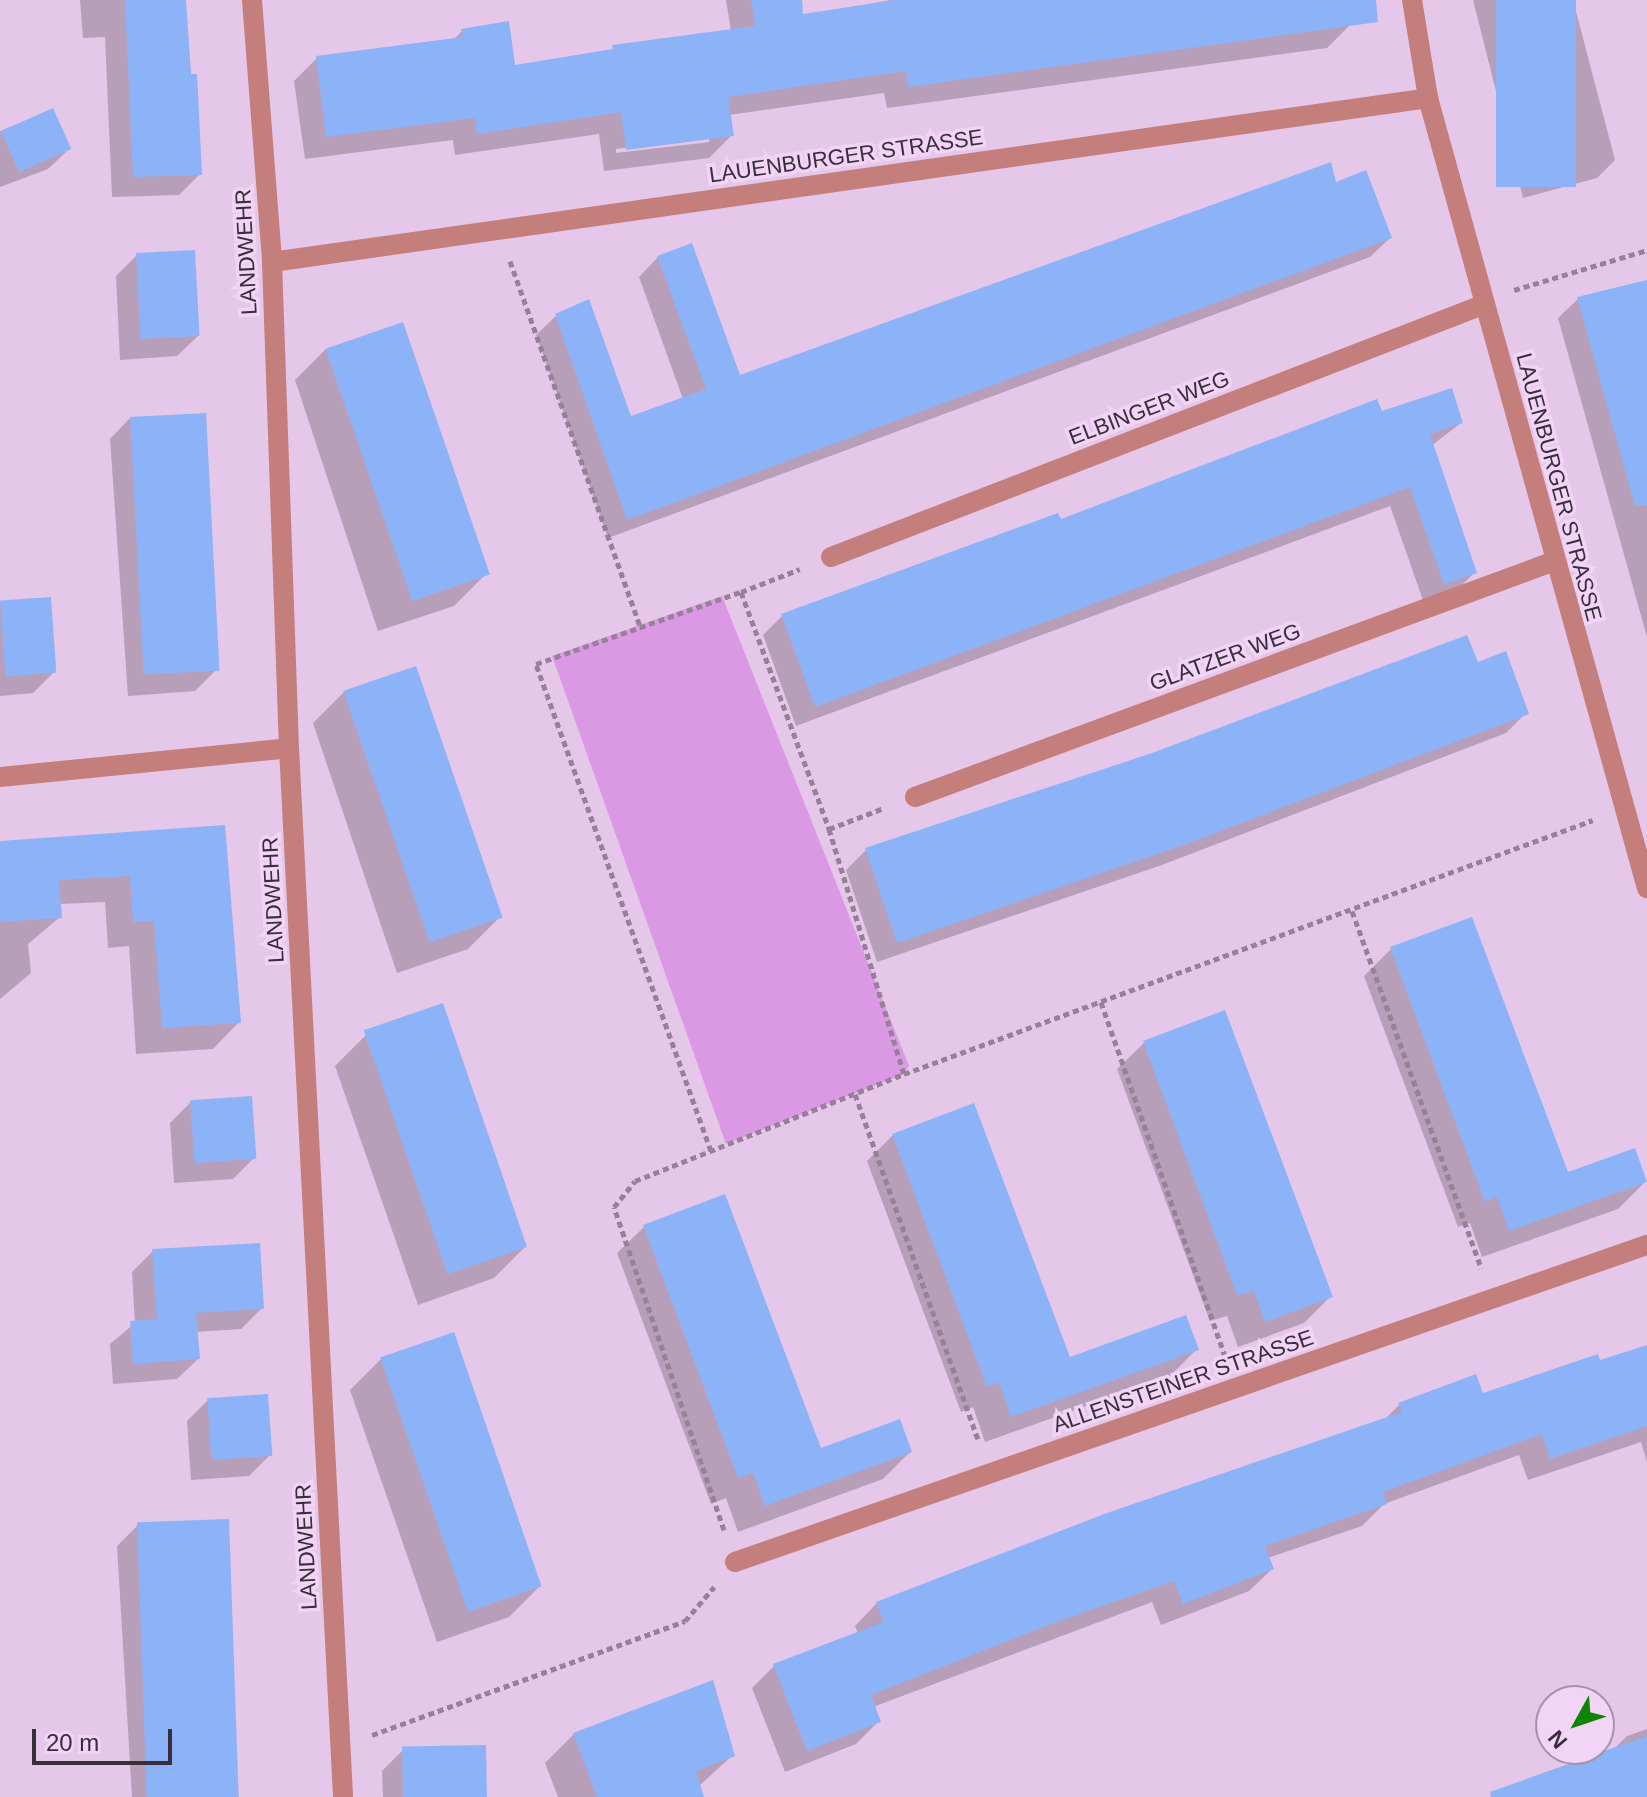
<!DOCTYPE html>
<style>
body{margin:0}
#map{position:relative;width:1647px;height:1797px;overflow:hidden;background:#e5c7e9;font-family:Arial,sans-serif}
div>[style]{position:absolute}
.green>*{inset:0;background:#db99e5}
.shadow>*{inset:0;background:#0003}
.building>*{inset:0;background:#8cb3f8;transform-origin:0 0}
.path>*{height:5px;margin-top:-2.5px;transform-origin:0;background:repeating-linear-gradient(90deg,#968199 0 6px,transparent 0 10px)}
.minor>*{height:20px;margin:-10px;padding:0 10px;transform-origin:10px;border-radius:10px;background:#c47e7b}
span{translate:-50% -50%;white-space:nowrap;text-align:center;line-height:1.15;-webkit-text-stroke:7px #f2d4f6;paint-order:stroke}
.street-label{font-size:22px;color:#392e3b}
.north{position:absolute;left:1535px;top:1685px;width:80px;height:80px;box-sizing:border-box;background:#f2d4f6;border:2px solid #a892ab;border-radius:50%;rotate:230deg;font-size:22px;font-weight:700;line-height:32px;text-align:center;color:#392e3b}
.north::after{content:'';display:block;margin:auto;width:28px;height:36px;background:#0d8501;clip-path:polygon(50% 0,100% 100%,50% 72%,0 100%)}
.scale{position:absolute;left:32px;top:1729px;width:140px;height:36px;box-sizing:border-box;border:4px solid #392e3b;border-top:0;padding-left:10px;font-size:24px;line-height:28px;white-space:nowrap;color:#392e3b;-webkit-text-stroke:6px #f2d4f6;paint-order:stroke}
</style>
<div id="map">
<div class="green">
<i style="clip-path:polygon(722px 596px,909px 1066px,904px 1074px,726px 1144px,552px 656px)"></i>
</div>
<div class="shadow">
<i style="clip-path:polygon(80px 0,184px 0,200px 174px,179px 195px,112px 197px,105px 37px,83px 38px)"></i>
<i style="clip-path:polygon(evenodd,726px 0,799px 0,802px 16px,891px 0,1345px 0,1349px 26px,1327px 48px,887px 108px,884px 93px,729px 115px,731px 136px,709px 158px,604px 171px,599px 134px,455px 155px,453px 140px,305px 159px,294px 81px,317px 58px,452px 41px,462px 31px,513px 67px,731px 31px,726px 0,709px 138px,709px 142px,616px 153px,616px 149px,709px 138px)"></i>
<i style="clip-path:polygon(1473px 0,1573px 0,1615px 160px,1597px 178px,1523px 198px)"></i>
<i style="clip-path:polygon(52px 110px,69px 149px,48px 169px,0 187px,0 131px)"></i>
<i style="clip-path:polygon(1335px 184px,1390px 238px,1370px 257px,608px 538px,536px 335px,556px 316px,629px 419px,683px 399px,639px 277px,658px 257px,739px 378px)"></i>
<i style="clip-path:polygon(137px 255px,198px 336px,177px 356px,120px 360px,116px 276px)"></i>
<i style="clip-path:polygon(1647px 282px,1647px 637px,1558px 318px,1578px 299px)"></i>
<i style="clip-path:polygon(326px 349px,485px 575px,454px 606px,378px 631px,295px 380px)"></i>
<i style="clip-path:polygon(1380px 413px,1461px 423px,1431px 446px,1475px 572px,1455px 592px,1424px 603px,1390px 506px,796px 726px,763px 635px,783px 615px)"></i>
<i style="clip-path:polygon(130px 418px,216px 670px,195px 691px,128px 696px,110px 439px)"></i>
<i style="clip-path:polygon(0 603px,54px 672px,33px 693px,0 696px)"></i>
<i style="clip-path:polygon(1476px 665px,1526px 713px,1506px 733px,1162px 865px,877px 962px,846px 870px,866px 850px)"></i>
<i style="clip-path:polygon(344px 692px,499px 918px,468px 949px,397px 973px,313px 723px)"></i>
<i style="clip-path:polygon(223px 827px,239px 1022px,213px 1049px,136px 1054px,129px 946px,108px 948px,105px 902px,59px 904px,60px 917px,28px 944px,31px 973px,0 999px,0 844px)"></i>
<i style="clip-path:polygon(1391px 949px,1567px 1174px,1645px 1182px,1618px 1209px,1482px 1257px,1470px 1223px,1458px 1227px,1364px 976px)"></i>
<i style="clip-path:polygon(366px 1035px,525px 1247px,494px 1278px,418px 1305px,335px 1066px)"></i>
<i style="clip-path:polygon(1144px 1043px,1330px 1297px,1304px 1323px,1238px 1347px,1227px 1316px,1210px 1321px,1117px 1069px)"></i>
<i style="clip-path:polygon(191px 1102px,254px 1158px,233px 1179px,174px 1183px,170px 1123px)"></i>
<i style="clip-path:polygon(893px 1135px,1068px 1360px,1196px 1350px,1170px 1376px,985px 1442px,973px 1407px,961px 1412px,867px 1161px)"></i>
<i style="clip-path:polygon(644px 1227px,820px 1450px,910px 1452px,883px 1479px,738px 1532px,726px 1498px,711px 1504px,617px 1253px)"></i>
<i style="clip-path:polygon(153px 1251px,262px 1308px,241px 1329px,196px 1332px,198px 1359px,177px 1379px,113px 1384px,110px 1344px,135px 1323px,132px 1272px)"></i>
<i style="clip-path:polygon(1647px 1348px,1647px 1462px,1641px 1442px,1528px 1480px,1519px 1455px,1384px 1504px,1362px 1526px,1268px 1558px,1272px 1569px,1249px 1591px,1161px 1625px,1152px 1602px,873px 1707px,879px 1721px,856px 1744px,785px 1772px,752px 1688px,774px 1666px,858px 1634px,855px 1626px,877px 1603px,1384px 1420px,1399px 1405px,1482px 1396px)"></i>
<i style="clip-path:polygon(381px 1359px,540px 1586px,509px 1617px,437px 1642px,350px 1390px)"></i>
<i style="clip-path:polygon(208px 1400px,270px 1455px,249px 1476px,191px 1480px,187px 1421px)"></i>
<i style="clip-path:polygon(138px 1525px,239px 1797px,132px 1797px,117px 1546px)"></i>
<i style="clip-path:polygon(1647px 1729px,1647px 1797px,1493px 1797px,1613px 1750px,1627px 1736px)"></i>
<i style="clip-path:polygon(574px 1734px,733px 1755px,699px 1786px,702px 1797px,558px 1797px,545px 1763px)"></i>
<i style="clip-path:polygon(403px 1750px,485px 1797px,383px 1797px,382px 1771px)"></i>
</div>
<div class="building">
<i style="clip-path:polygon(125px 0,186px 0,191px 74px,197px 74px,202px 175px,133px 177px)"></i>
<i style="clip-path:polygon(751px 0,802px 0,803px 14px,895px 0,1376px 0,1378px 22px,908px 87px,906px 71px,728px 97px,734px 136px,626px 150px,621px 112px,477px 134px,475px 118px,326px 137px,316px 56px,463px 37px,461px 29px,509px 21px,515px 65px,613px 49px,612px 45px,755px 26px)"></i>
<i style="left:1496px;top:0;width:80px;height:187px"></i>
<i style="left:53px;top:108px;width:45px;height:57px;rotate:66deg"></i>
<i style="clip-path:polygon(1331px 162px,1336px 182px,1366px 170px,1392px 238px,627px 520px,555px 314px,589px 299px,631px 416px,706px 389px,657px 256px,692px 243px,740px 375px)"></i>
<i style="left:195px;top:250px;width:86px;height:59px;rotate:87deg"></i>
<i style="clip-path:polygon(1647px 280px,1647px 505px,1635px 506px,1577px 297px)"></i>
<i style="left:403px;top:322px;width:267px;height:82px;rotate:71deg"></i>
<i style="clip-path:polygon(1452px 388px,1463px 423px,1430px 434px,1477px 573px,1444px 584px,1410px 487px,815px 707px,781px 614px,1058px 513px,1061px 519px,1377px 399px,1382px 411px)"></i>
<i style="left:206px;top:413px;width:258px;height:76px;rotate:87deg"></i>
<i style="left:51px;top:597px;width:76px;height:51px;rotate:86deg"></i>
<i style="clip-path:polygon(1467px 635px,1478px 662px,1506px 651px,1529px 714px,1184px 845px,897px 943px,865px 848px,1152px 753px)"></i>
<i style="left:416px;top:666px;width:266px;height:77px;rotate:71deg"></i>
<i style="clip-path:polygon(225px 825px,241px 1023px,162px 1028px,154px 921px,133px 922px,130px 876px,59px 880px,62px 918px,0 922px,0 841px)"></i>
<i style="clip-path:polygon(1472px 917px,1568px 1172px,1635px 1148px,1647px 1182px,1509px 1231px,1497px 1197px,1485px 1202px,1390px 947px)"></i>
<i style="left:443px;top:1003px;width:258px;height:84px;rotate:71deg"></i>
<i style="clip-path:polygon(1225px 1010px,1333px 1297px,1265px 1322px,1254px 1291px,1237px 1295px,1143px 1041px)"></i>
<i style="left:252px;top:1096px;width:63px;height:62px;rotate:86deg"></i>
<i style="clip-path:polygon(974px 1103px,1070px 1357px,1186px 1315px,1199px 1350px,1011px 1417px,999px 1382px,987px 1387px,892px 1134px)"></i>
<i style="clip-path:polygon(725px 1194px,821px 1448px,900px 1419px,912px 1452px,765px 1506px,753px 1473px,738px 1478px,643px 1225px)"></i>
<i style="clip-path:polygon(260px 1243px,264px 1309px,196px 1313px,200px 1359px,133px 1364px,130px 1321px,157px 1319px,152px 1249px)"></i>
<i style="left:454px;top:1332px;width:269px;height:78px;rotate:71deg"></i>
<i style="clip-path:polygon(1647px 1345px,1647px 1426px,1550px 1459px,1542px 1434px,1383px 1492px,1387px 1504px,1265px 1546px,1274px 1569px,1183px 1604px,1174px 1581px,1051px 1624px,871px 1695px,881px 1722px,807px 1751px,773px 1664px,884px 1622px,876px 1602px,1107px 1513px,1402px 1412px,1398px 1403px,1476px 1374px,1483px 1393px,1598px 1354px,1600px 1360px)"></i>
<i style="left:268px;top:1394px;width:62px;height:61px;rotate:86deg"></i>
<i style="left:229px;top:1519px;width:278px;height:92px;rotate:88deg"></i>
<i style="clip-path:polygon(713px 1680px,735px 1756px,696px 1771px,704px 1797px,597px 1797px,573px 1733px)"></i>
<i style="clip-path:polygon(1647px 1736px,1647px 1797px,1491px 1797px,1490px 1792px)"></i>
<i style="left:486px;top:1745px;width:52px;height:84px;rotate:89deg"></i>
</div>
<div class="path">
<i style="left:510px;top:261px;width:390px;rotate:70.4deg"></i>
<i style="left:1514px;top:290px;width:139px;rotate:-16.7deg"></i>
<i style="left:741px;top:592px;width:63px;rotate:-21.3deg"></i>
<i style="left:829px;top:829px;width:59px;rotate:-20.9deg"></i>
<i style="left:1352px;top:911px;width:380px;rotate:70.1deg"></i>
<i style="left:1101px;top:1002px;width:376px;rotate:70.7deg"></i>
<i style="left:855px;top:1094px;width:369px;rotate:70.4deg"></i>
<i style="left:711px;top:1151px;width:517px;rotate:-109.77deg"></i>
<i style="left:536px;top:664px;width:217px;rotate:-19.4deg"></i>
<i style="left:741px;top:592px;width:253px;rotate:69.6deg"></i>
<i style="left:829px;top:829px;width:256px;rotate:73deg"></i>
<i style="left:724px;top:1530px;width:341px;rotate:-108.8deg"></i>
<i style="left:614px;top:1207px;width:33px;rotate:-51deg"></i>
<i style="left:635px;top:1181px;width:289px;rotate:-21.7deg"></i>
<i style="left:904px;top:1074px;width:734px;rotate:-20.24deg"></i>
<i style="left:372px;top:1735px;width:333px;rotate:-20deg"></i>
<i style="left:685px;top:1621px;width:45px;rotate:-49.5deg"></i>
</div>
<div class="minor">
<i style="left:252px;top:0;width:263px;rotate:85.6deg"></i>
<i style="left:272px;top:262px;width:486px;rotate:88deg"></i>
<i style="left:289px;top:748px;width:1050px;rotate:87.05deg"></i>
<i style="left:1412px;top:0;width:99px;rotate:80.7deg"></i>
<i style="left:1428px;top:98px;width:820px;rotate:74.51deg"></i>
<i style="left:272px;top:262px;width:1168px;rotate:-8.07deg"></i>
<i style="left:831px;top:557px;width:701px;rotate:-21.15deg"></i>
<i style="left:0;top:777px;width:290px;rotate:-5.7deg"></i>
<i style="left:915px;top:797px;width:679px;rotate:-20.25deg"></i>
<i style="left:735px;top:1562px;width:966px;rotate:-19.17deg"></i>
</div>
<div class="street-label">
<span style="left:846px;top:156px;rotate:-8deg">LAUENBURGER STRASSE</span>
<span style="left:246px;top:252px;rotate:-93deg">LANDWEHR</span>
<span style="left:1149px;top:408px;rotate:-21deg">ELBINGER WEG</span>
<span style="left:1559px;top:487px;rotate:75deg">LAUENBURGER STRASSE</span>
<span style="left:1225px;top:657px;rotate:-20deg">GLATZER WEG</span>
<span style="left:273px;top:900px;rotate:-93deg">LANDWEHR</span>
<span style="left:1183px;top:1381px;rotate:-19deg">ALLENSTEINER STRASSE</span>
<span style="left:306px;top:1547px;rotate:-93deg">LANDWEHR</span>
</div>
<div class="north">N</div>
<div class="scale">20 m</div>
</div>
